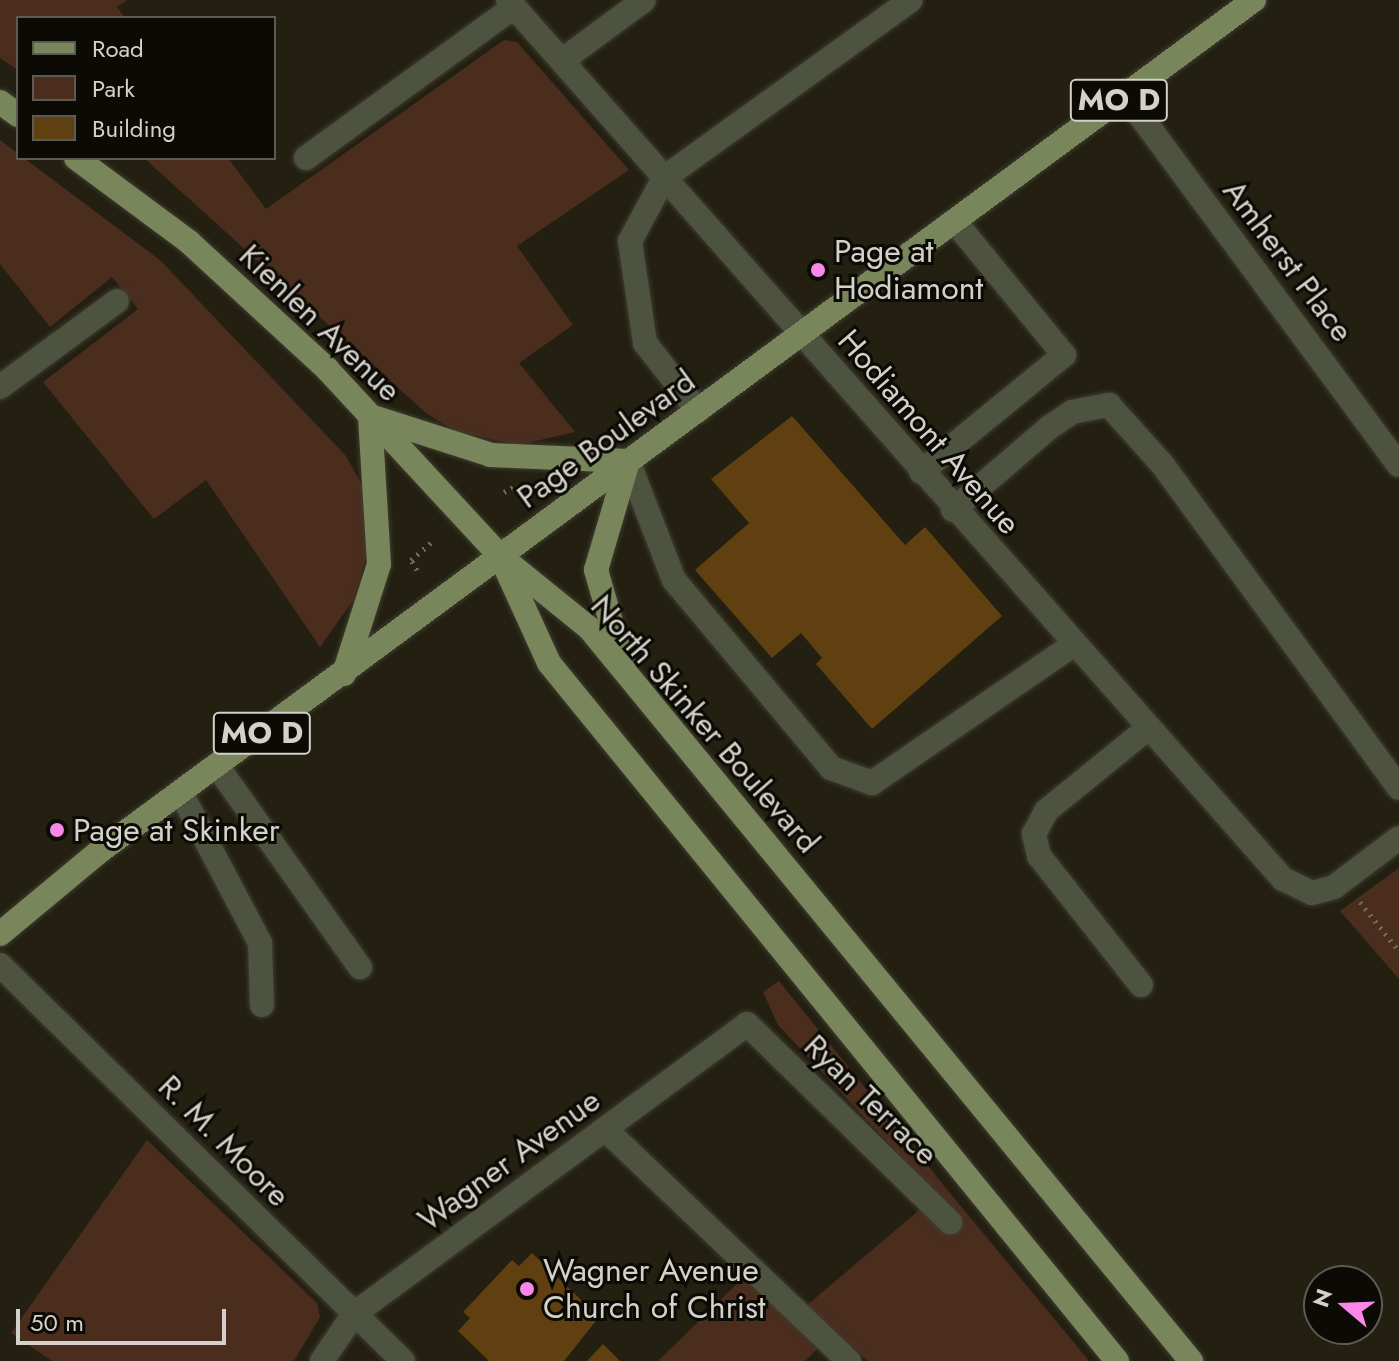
<!DOCTYPE html>
<style>
body{margin:0}
#map{position:relative;width:1399px;height:1361px;overflow:hidden;background:#232012;font-family:Jost,sans-serif}
div>[style]{position:absolute}
.green>*{inset:0;background:#4b2d1e}
.building>*{inset:0;background:#604010}
.path>*{height:5px;margin-top:-2.5px;transform-origin:0;background:repeating-linear-gradient(90deg,#6f6d61 0 2px,transparent 0 8px)}
.roads{filter:drop-shadow(0 0 2px #3f3c2f) drop-shadow(0 0 2px #3f3c2f)}
.minor>*{height:24px;margin:-12px;padding:0 12px;transform-origin:12px;border-radius:12px;background:#4d533e}
.major>*{height:24px;margin:-12px;padding:0 12px;transform-origin:12px;border-radius:12px;background:#79865b}
.dots>*{width:22px;height:22px;translate:-50% -50%;box-sizing:border-box;border:4px solid #0b0a05;border-radius:50%}
span{translate:-50% -50%;white-space:nowrap;text-align:center;line-height:1.15;-webkit-text-stroke:6px #0b0a05;paint-order:stroke}
.shield-label span{padding:2px 6px;background:#0b0a05;border:2px solid;border-radius:6px;-webkit-text-stroke-width:0}
.shield-label{font-size:30px;color:#d3d1c9;font-weight:700}
.poi-label{font-size:32px;color:#d3d1c9}
.left{translate:0 -50%;text-align:left}
.street-label{font-size:32px;color:#d3d1c9}
.legend{position:absolute;left:16px;top:16px;width:260px;height:144px;box-sizing:border-box;background:#0b0a05;border:2px solid #5b5a53;margin:0;padding:10px 14px;list-style:none;font-size:24px;color:#d3d1c9}
.legend li{display:flex;align-items:center;gap:16px;height:40px}
.legend b{width:40px;border:2px solid #5b5a53}
.north{position:absolute;left:1303px;top:1265px;width:80px;height:80px;box-sizing:border-box;background:#0b0a05;border:2px solid #5b5a53;border-radius:50%;rotate:289deg;font-size:22px;font-weight:700;line-height:32px;text-align:center;color:#d3d1c9}
.north::after{content:'';display:block;margin:auto;width:28px;height:36px;background:#f987e8;clip-path:polygon(50% 0,100% 100%,50% 72%,0 100%)}
.scale{position:absolute;left:16px;top:1309px;width:210px;height:36px;box-sizing:border-box;border:4px solid #d3d1c9;border-top:0;padding-left:10px;font-size:24px;line-height:28px;white-space:nowrap;color:#d3d1c9;-webkit-text-stroke:6px #0b0a05;paint-order:stroke}
</style>
<div id="map">
<div class="green">
<i style="clip-path:polygon(0 0,127px 0,117px 7px,125px 18px,18px 18px,18px 70px,0 58px)"></i>
<i style="clip-path:polygon(504px 40px,517px 42px,629px 170px,517px 246px,573px 325px,519px 363px,575px 432px,518px 445px,455px 431px,426px 413px,144px 158px,228px 158px,266px 209px)"></i>
<i style="clip-path:polygon(0 140px,160px 260px,346px 456px,363px 487px,372px 535px,354px 599px,320px 647px,206px 480px,154px 519px,43px 382px,138px 309px,112px 277px,50px 327px,0 264px)"></i>
<i style="clip-path:polygon(1399px 868px,1399px 979px,1340px 911px)"></i>
<i style="clip-path:polygon(779px 981px,945px 1187px,1089px 1361px,868px 1361px,806px 1306px,937px 1195px,778px 1025px,763px 992px)"></i>
<i style="clip-path:polygon(147px 1140px,317px 1303px,320px 1317px,294px 1361px,52px 1361px,11px 1333px)"></i>
<i style="clip-path:polygon(745px 1276px,820px 1346px,805px 1361px,658px 1361px)"></i>
</div>
<div class="building">
<i style="clip-path:polygon(792px 416px,905px 545px,925px 527px,1002px 616px,872px 729px,816px 664px,822px 658px,801px 633px,772px 658px,695px 570px,749px 523px,711px 479px)"></i>
<i style="clip-path:polygon(532px 1253px,599px 1317px,564px 1361px,489px 1361px,458px 1331px,470px 1318px,463px 1312px,512px 1260px,519px 1266px)"></i>
<i style="clip-path:polygon(603px 1344px,620px 1361px,587px 1361px)"></i>
</div>
<div class="path">
<i style="left:504px;top:492px;width:13px;rotate:-27deg"></i>
<i style="left:516px;top:486px;width:6px;rotate:51deg"></i>
<i style="left:417px;top:570px;width:12px;rotate:-121deg"></i>
<i style="left:411px;top:560px;width:28px;rotate:-41deg"></i>
<i style="left:1360px;top:902px;width:63px;rotate:51.5deg"></i>
</div>
<div class="roads">
<div class="minor">
<i style="left:508px;top:0;width:1172px;rotate:48.6deg"></i>
<i style="left:1283px;top:879px;width:32px;rotate:26deg"></i>
<i style="left:1312px;top:893px;width:23px;rotate:-15deg"></i>
<i style="left:1334px;top:887px;width:81px;rotate:-37deg"></i>
<i style="left:564px;top:59px;width:99px;rotate:-36.4deg"></i>
<i style="left:1125px;top:95px;width:460px;rotate:53.5deg"></i>
<i style="left:306px;top:158px;width:257px;rotate:-36deg"></i>
<i style="left:0;top:387px;width:145px;rotate:-36.3deg"></i>
<i style="left:698px;top:411px;width:86px;rotate:-127.9deg"></i>
<i style="left:645px;top:343px;width:103px;rotate:-98.4deg"></i>
<i style="left:630px;top:241px;width:72px;rotate:-61.6deg"></i>
<i style="left:664px;top:178px;width:304px;rotate:-35.8deg"></i>
<i style="left:628px;top:461px;width:128px;rotate:68.9deg"></i>
<i style="left:674px;top:580px;width:245px;rotate:50.1deg"></i>
<i style="left:831px;top:768px;width:44px;rotate:20.1deg"></i>
<i style="left:872px;top:783px;width:244px;rotate:-34.5deg"></i>
<i style="left:921px;top:472px;width:185px;rotate:-39.3deg"></i>
<i style="left:1064px;top:355px;width:172px;rotate:-129.3deg"></i>
<i style="left:953px;top:510px;width:128px;rotate:-40.6deg"></i>
<i style="left:1050px;top:427px;width:27px;rotate:-34deg"></i>
<i style="left:1072px;top:412px;width:38px;rotate:-11deg"></i>
<i style="left:1109px;top:405px;width:79px;rotate:48.1deg"></i>
<i style="left:1162px;top:464px;width:401px;rotate:53.8deg"></i>
<i style="left:217px;top:766px;width:247px;rotate:54.6deg"></i>
<i style="left:181px;top:793px;width:170px;rotate:62.2deg"></i>
<i style="left:260px;top:943px;width:62px;rotate:88.2deg"></i>
<i style="left:0;top:965px;width:565px;rotate:44.5deg"></i>
<i style="left:1141px;top:985px;width:164px;rotate:-128.3deg"></i>
<i style="left:1039px;top:856px;width:23px;rotate:-103deg"></i>
<i style="left:1034px;top:834px;width:26px;rotate:-62deg"></i>
<i style="left:1046px;top:811px;width:132px;rotate:-39.1deg"></i>
<i style="left:605px;top:1129px;width:337px;rotate:43.6deg"></i>
<i style="left:322px;top:1361px;width:57px;rotate:-55.8deg"></i>
<i style="left:354px;top:1314px;width:488px;rotate:-36.4deg"></i>
<i style="left:747px;top:1024px;width:284px;rotate:44.3deg"></i>
</div>
<div class="major">
<i style="left:0;top:102px;width:22px;rotate:36deg"></i>
<i style="left:76px;top:158px;width:141px;rotate:36.6deg"></i>
<i style="left:189px;top:242px;width:188px;rotate:42.6deg"></i>
<i style="left:327px;top:369px;width:255px;rotate:47.2deg"></i>
<i style="left:500px;top:556px;width:114px;rotate:39deg"></i>
<i style="left:589px;top:628px;width:949px;rotate:50.6deg"></i>
<i style="left:376px;top:418px;width:121px;rotate:17.8deg"></i>
<i style="left:491px;top:455px;width:137px;rotate:2.5deg"></i>
<i style="left:503px;top:562px;width:111px;rotate:65.5deg"></i>
<i style="left:549px;top:663px;width:900px;rotate:50.86deg"></i>
<i style="left:623px;top:663px;width:97px;rotate:-106.2deg"></i>
<i style="left:596px;top:570px;width:114px;rotate:-73.6deg"></i>
<i style="left:344px;top:674px;width:115px;rotate:-72.3deg"></i>
<i style="left:379px;top:564px;width:148px;rotate:-93.5deg"></i>
<i style="left:0;top:934px;width:130px;rotate:-39.7deg"></i>
<i style="left:100px;top:851px;width:1434px;rotate:-36.41deg"></i>
</div>
</div>
<div class="dots">
<i style="left:818px;top:270px;background:#f987e8"></i>
<i style="left:57px;top:830px;background:#f987e8"></i>
<i style="left:527px;top:1289px;background:#f987e8"></i>
</div>
<div class="shield-label">
<span style="left:1119px;top:100px">MO D</span>
<span style="left:262px;top:733px">MO D</span>
</div>
<div class="poi-label">
<span class="left" style="left:834px;top:270px">Page at<br>Hodiamont</span>
<span class="left" style="left:73px;top:830px">Page at Skinker</span>
<span class="left" style="left:543px;top:1289px">Wagner Avenue<br>Church of Christ</span>
</div>
<div class="street-label">
<span style="left:1288px;top:261px;rotate:53deg">Amherst Place</span>
<span style="left:320px;top:323px;rotate:44deg">Kienlen Avenue</span>
<span style="left:929px;top:432px;rotate:49deg">Hodiamont Avenue</span>
<span style="left:606px;top:439px;rotate:-36deg">Page Boulevard</span>
<span style="left:705px;top:724px;rotate:49deg">North Skinker Boulevard</span>
<span style="left:871px;top:1100px;rotate:44deg">Ryan Terrace</span>
<span style="left:224px;top:1141px;rotate:45deg">R. M. Moore</span>
<span style="left:509px;top:1160px;rotate:-36deg">Wagner Avenue</span>
</div>
<ul class="legend">
<li><b style="height:10px;background:#79865b"></b>Road</li>
<li><b style="height:22px;background:#4b2d1e"></b>Park</li>
<li><b style="height:22px;background:#604010"></b>Building</li>
</ul>
<div class="north">N</div>
<div class="scale">50 m</div>
</div>
